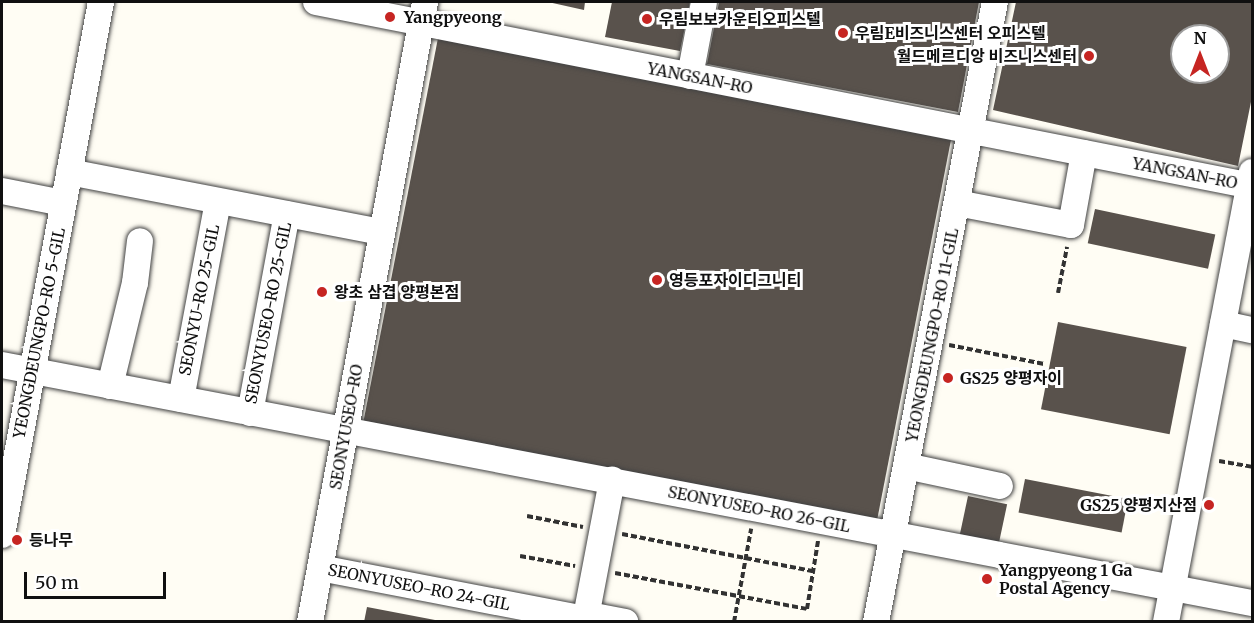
<!DOCTYPE html>
<meta charset="utf-8">
<style>
body{margin:0}
#map{position:relative;width:1254px;height:623px;overflow:hidden;background:#fffdf4;font-family:Merriweather,"Noto Sans KR",serif}
div>[style]{position:absolute}
.building>*{inset:0;background:#59524c;transform-origin:0 0}
.path>*{height:4px;margin-top:-2px;transform-origin:0;background:repeating-linear-gradient(90deg,#323232 0 6px,transparent 0 9px)}
.roads{filter:drop-shadow(0 0 2px #434343) drop-shadow(0 0 2px #434343)}
.minor>*{height:26px;margin:-13px;padding:0 13px;transform-origin:13px;border-radius:13px;background:#fff}
.dots>*{width:16px;height:16px;translate:-50% -50%;box-sizing:border-box;border:3px solid #fff;border-radius:50%}
span{translate:-50% -50%;white-space:nowrap;text-align:center;line-height:1.15;-webkit-text-stroke:6px #fff;paint-order:stroke}
.poi-label{font-size:16px;color:#101010;font-weight:700}
.left{translate:0 -50%;text-align:left}
.right{translate:-100% -50%;text-align:right}
.street-label{font-size:16px;color:#101010}
.frame{position:absolute;inset:0;border:3px solid #101010;pointer-events:none}
.north{position:absolute;left:1170px;top:24px;width:60px;height:60px;box-sizing:border-box;background:#fff;border:2px solid #9f9f9f;border-radius:50%;rotate:0deg;font-size:16px;font-weight:700;line-height:24px;text-align:center;color:#101010}
.north::after{content:'';display:block;margin:auto;width:21px;height:27px;background:#c62522;clip-path:polygon(50% 0,100% 100%,50% 72%,0 100%)}
.scale{position:absolute;left:24px;top:572px;width:142px;height:27px;box-sizing:border-box;border:3px solid #101010;border-top:0;padding-left:8px;font-size:18px;line-height:21px;white-space:nowrap;color:#101010;-webkit-text-stroke:4px #fff;paint-order:stroke}
</style>
<div id="map">
<div class="building">
<i style="clip-path:polygon(548px 2px,585px 2px,584px 10px)"></i>
<i style="clip-path:polygon(612px 2px,690px 2px,680px 51px,605px 37px)"></i>
<i style="clip-path:polygon(719px 2px,979px 2px,958px 112px,707px 64px)"></i>
<i style="clip-path:polygon(evenodd,1016px 2px,1252px 2px,1252px 97px,1238px 166px,993px 110px,1016px 2px,1182px 36px,1218px 36px,1218px 72px,1182px 72px,1182px 36px)"></i>
<i style="left:438px;top:38px;width:523px;height:390px;rotate:11deg"></i>
<i style="left:1095px;top:209px;width:123px;height:35px;rotate:12deg"></i>
<i style="left:1058px;top:322px;width:131px;height:89px;rotate:11deg"></i>
<i style="left:1025px;top:479px;width:105px;height:34px;rotate:11deg"></i>
<i style="left:968px;top:496px;width:40px;height:39px;rotate:12deg"></i>
<i style="clip-path:polygon(367px 607px,435px 620px,435px 622px,364px 622px)"></i>
</div>
<div class="path">
<i style="left:1058px;top:293px;width:47px;rotate:-78.9deg"></i>
<i style="left:949px;top:345px;width:97px;rotate:11.3deg"></i>
<i style="left:1219px;top:461px;width:34px;rotate:10deg"></i>
<i style="left:527px;top:516px;width:57px;rotate:11.1deg"></i>
<i style="left:622px;top:534px;width:195px;rotate:11deg"></i>
<i style="left:520px;top:556px;width:56px;rotate:10.3deg"></i>
<i style="left:615px;top:573px;width:195px;rotate:10.6deg"></i>
<i style="left:807px;top:609px;width:69px;rotate:-80.8deg"></i>
<i style="left:734px;top:622px;width:95px;rotate:-79.6deg"></i>
</div>
<div class="roads">
<div class="minor">
<i style="left:316px;top:2px;width:954px;rotate:11.12deg"></i>
<i style="left:690px;top:76px;width:75px;rotate:-79.3deg"></i>
<i style="left:69px;top:172px;width:319px;rotate:10.9deg"></i>
<i style="left:2px;top:191px;width:62px;rotate:11.1deg"></i>
<i style="left:957px;top:203px;width:116px;rotate:10.9deg"></i>
<i style="left:1071px;top:225px;width:73px;rotate:-79.8deg"></i>
<i style="left:1223px;top:324px;width:30px;rotate:12deg"></i>
<i style="left:2px;top:365px;width:1272px;rotate:10.78deg"></i>
<i style="left:110px;top:386px;width:106px;rotate:-76.4deg"></i>
<i style="left:135px;top:283px;width:42px;rotate:-83.2deg"></i>
<i style="left:181px;top:399px;width:201px;rotate:-79.4deg"></i>
<i style="left:250px;top:413px;width:202px;rotate:-79.5deg"></i>
<i style="left:906px;top:466px;width:96px;rotate:12deg"></i>
<i style="left:2px;top:535px;width:542px;rotate:-79.48deg"></i>
<i style="left:320px;top:568px;width:271px;rotate:10.9deg"></i>
<i style="left:586px;top:619px;width:9px;rotate:-21deg"></i>
<i style="left:594px;top:616px;width:32px;rotate:11deg"></i>
<i style="left:310px;top:622px;width:631px;rotate:-79.49deg"></i>
<i style="left:585px;top:622px;width:145px;rotate:-79.2deg"></i>
<i style="left:876px;top:622px;width:631px;rotate:-79.14deg"></i>
<i style="left:1166px;top:622px;width:458px;rotate:-79.2deg"></i>
</div>
</div>
<div class="dots">
<i style="left:390px;top:17px;background:#c62522"></i>
<i style="left:647px;top:19px;background:#c62522"></i>
<i style="left:843px;top:33px;background:#c62522"></i>
<i style="left:1089px;top:56px;background:#c62522"></i>
<i style="left:657px;top:280px;background:#c62522"></i>
<i style="left:322px;top:292px;background:#c62522"></i>
<i style="left:948px;top:378px;background:#c62522"></i>
<i style="left:1209px;top:505px;background:#c62522"></i>
<i style="left:17px;top:540px;background:#c62522"></i>
<i style="left:987px;top:579px;background:#c62522"></i>
</div>
<div class="poi-label">
<span class="left" style="left:404px;top:17px">Yangpyeong</span>
<span class="left" style="left:659px;top:19px">우림보보카운티오피스텔</span>
<span class="left" style="left:855px;top:33px">우림E비즈니스센터 오피스텔</span>
<span class="right" style="left:1077px;top:56px">월드메르디앙 비즈니스센터</span>
<span class="left" style="left:669px;top:280px">영등포자이디그니티</span>
<span class="left" style="left:334px;top:292px">왕초 삼겹 양평본점</span>
<span class="left" style="left:960px;top:378px">GS25 양평자이</span>
<span class="right" style="left:1197px;top:505px">GS25 양평지산점</span>
<span class="left" style="left:29px;top:540px">등나무</span>
<span class="left" style="left:999px;top:579px">Yangpyeong 1 Ga<br>Postal Agency</span>
</div>
<div class="street-label">
<span style="left:700px;top:78px;rotate:11deg">YANGSAN-RO</span>
<span style="left:1185px;top:173px;rotate:11deg">YANGSAN-RO</span>
<span style="left:199px;top:300px;rotate:-79deg">SEONYU-RO 25-GIL</span>
<span style="left:268px;top:313px;rotate:-79deg">SEONYUSEO-RO 25-GIL</span>
<span style="left:39px;top:333px;rotate:-79deg">YEONGDEUNGPO-RO 5-GIL</span>
<span style="left:932px;top:335px;rotate:-79deg">YEONGDEUNGPO-RO 11-GIL</span>
<span style="left:346px;top:427px;rotate:-80deg">SEONYUSEO-RO</span>
<span style="left:759px;top:509px;rotate:11deg">SEONYUSEO-RO 26-GIL</span>
<span style="left:419px;top:587px;rotate:11deg">SEONYUSEO-RO 24-GIL</span>
</div>
<div class="frame"></div>
<div class="north">N</div>
<div class="scale">50 m</div>
</div>
